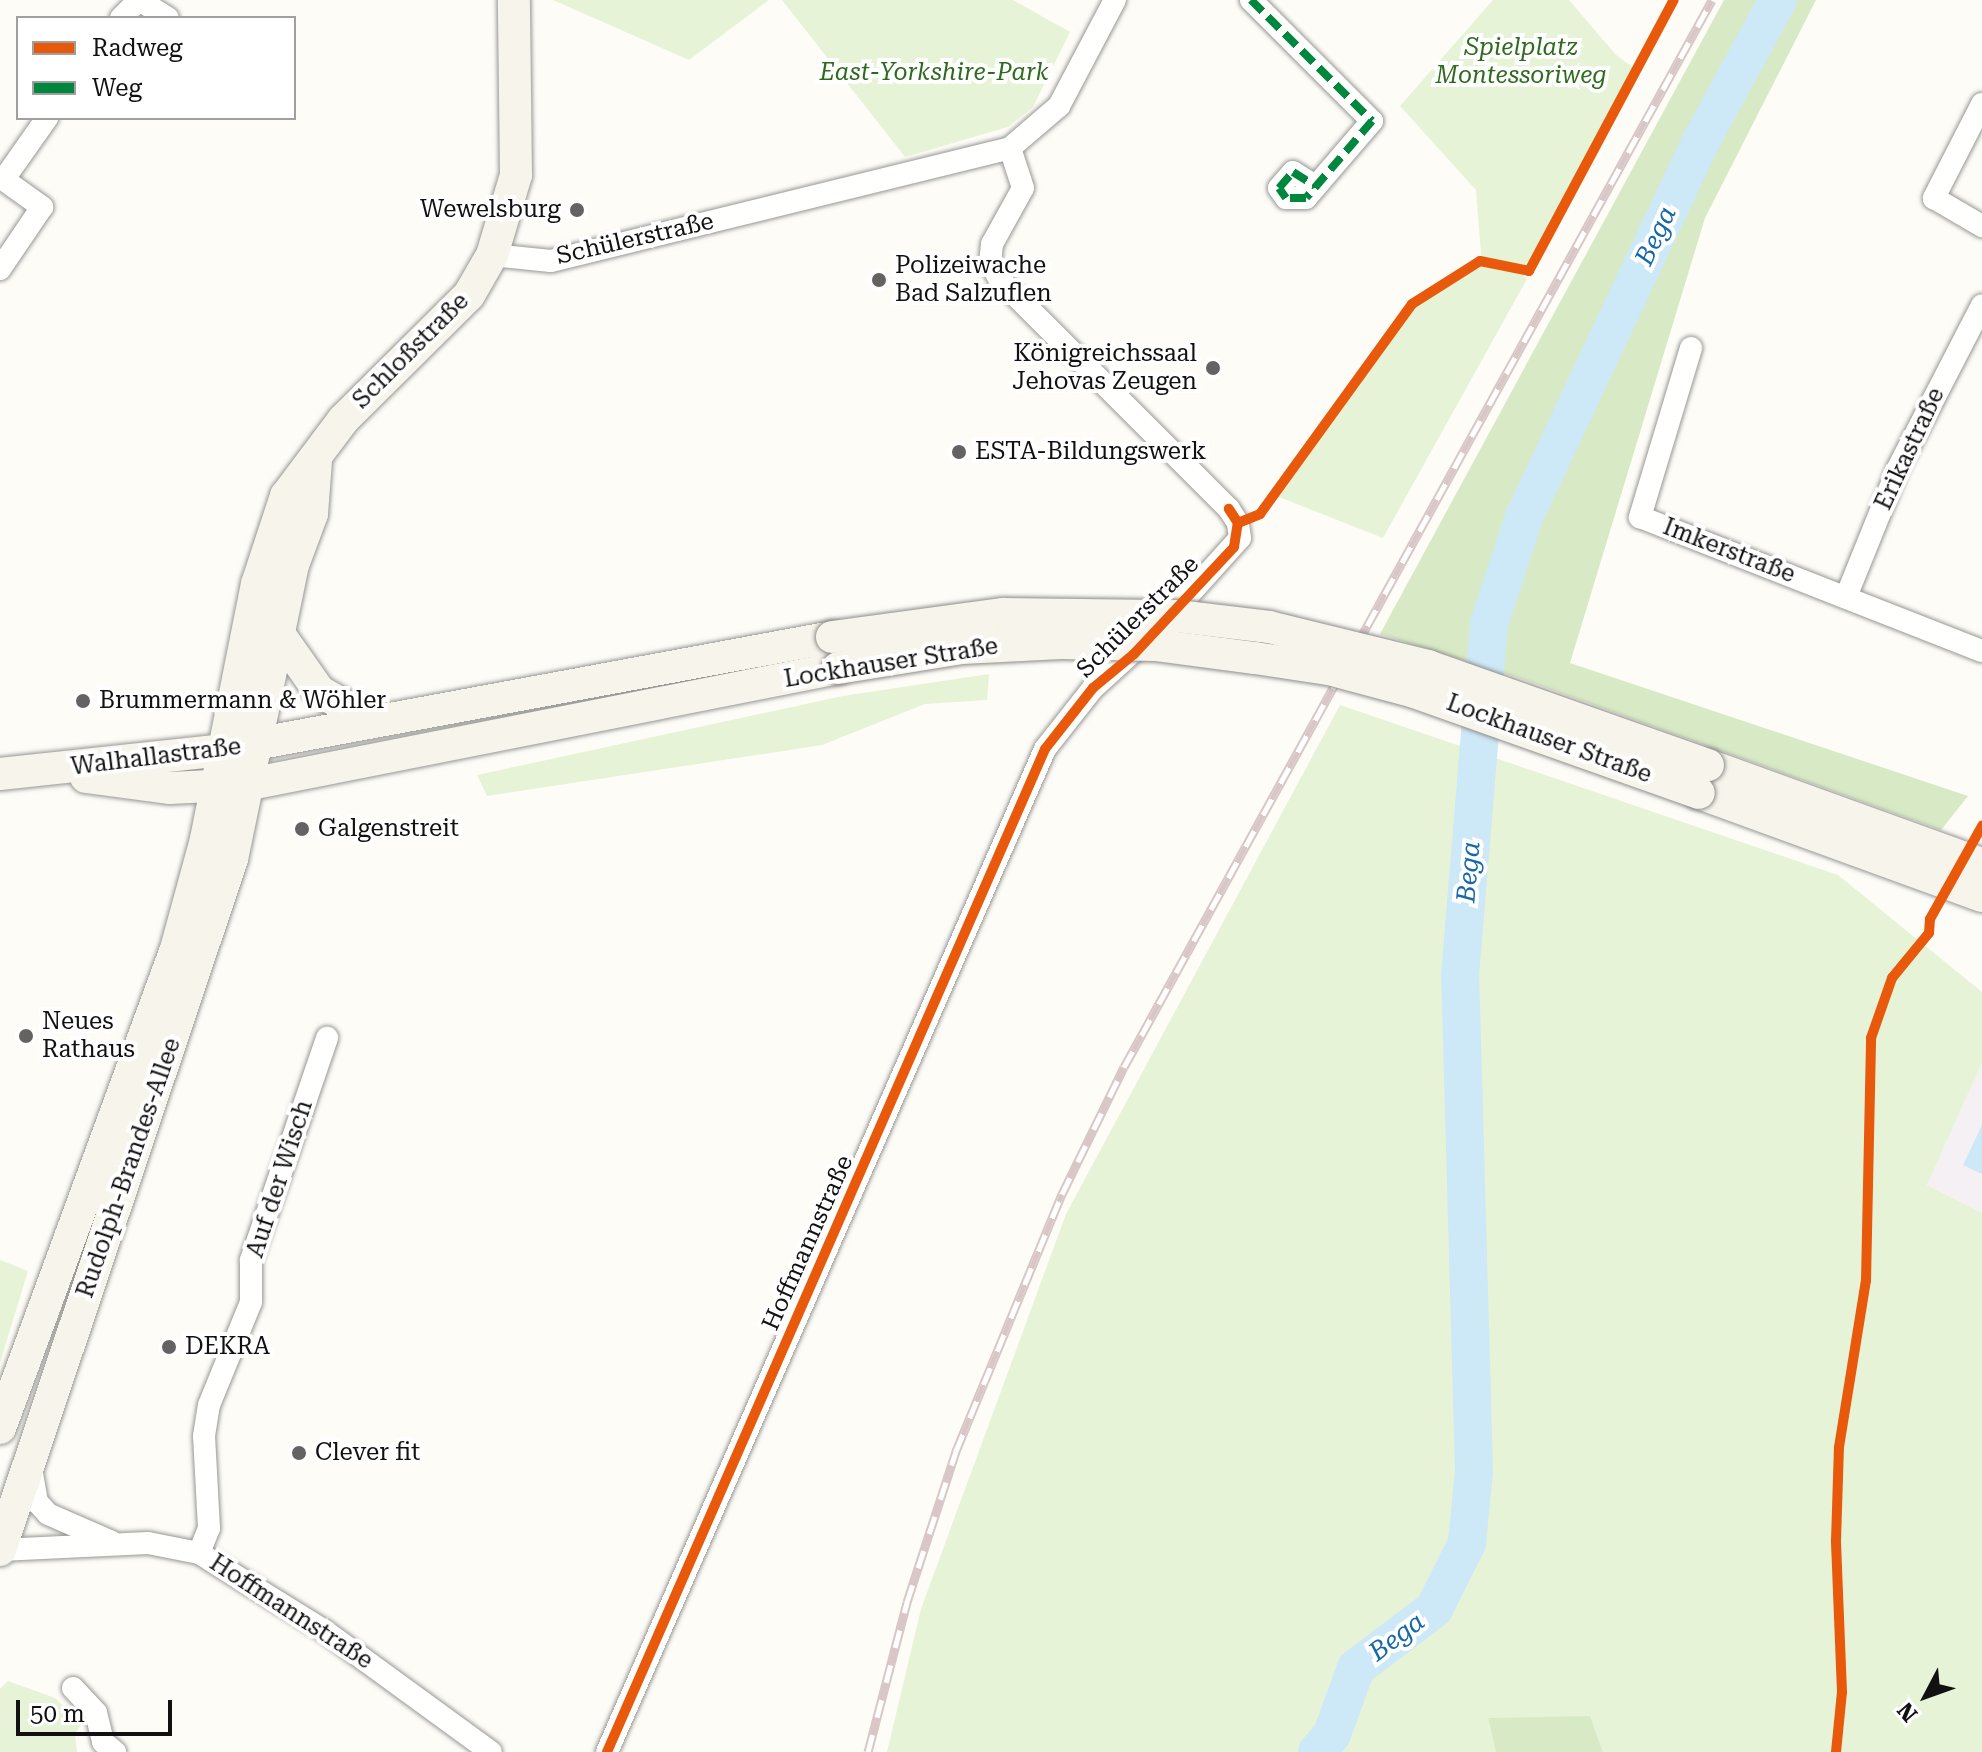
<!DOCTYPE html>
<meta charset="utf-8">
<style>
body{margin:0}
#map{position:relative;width:1982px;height:1752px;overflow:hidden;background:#fdfcf7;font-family:"Roboto Serif",serif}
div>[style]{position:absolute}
.industrial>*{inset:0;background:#f5f0f3}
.green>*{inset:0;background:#e7f3d7}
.forest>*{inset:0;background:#d8eac5}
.water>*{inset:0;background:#cde8f7}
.river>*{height:38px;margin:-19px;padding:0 19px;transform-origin:19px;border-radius:19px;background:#cde8f7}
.roads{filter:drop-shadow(0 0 2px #979795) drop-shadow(0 0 2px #979795)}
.street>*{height:22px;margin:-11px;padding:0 11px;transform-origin:11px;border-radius:11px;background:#fffffe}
.secondary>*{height:32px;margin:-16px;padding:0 16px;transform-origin:16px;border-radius:16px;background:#f6f4eb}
.rail>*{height:9px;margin-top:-4.5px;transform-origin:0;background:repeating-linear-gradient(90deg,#fff 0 18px,#d9c6c7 0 36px);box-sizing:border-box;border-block:2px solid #d9c6c7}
.bridges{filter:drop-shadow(0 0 2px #8e8d8b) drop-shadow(0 0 2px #8e8d8b)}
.secondary-bridge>*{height:32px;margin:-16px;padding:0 16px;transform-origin:16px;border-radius:16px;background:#f6f4eb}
.quiet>*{height:8px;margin-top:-4px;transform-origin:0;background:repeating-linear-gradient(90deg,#00873e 0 16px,transparent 0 24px)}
.cycleway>*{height:10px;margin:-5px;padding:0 5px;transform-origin:5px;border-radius:5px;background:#e8590c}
.dots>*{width:22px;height:22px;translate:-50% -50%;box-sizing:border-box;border:4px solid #fff;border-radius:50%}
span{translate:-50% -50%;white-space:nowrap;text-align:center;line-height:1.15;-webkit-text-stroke:8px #fff;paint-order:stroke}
.park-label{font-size:24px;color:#2f6b1f;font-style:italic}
.poi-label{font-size:24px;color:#111}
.right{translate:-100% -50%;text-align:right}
.left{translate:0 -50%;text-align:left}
.street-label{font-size:24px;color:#111}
.water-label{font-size:26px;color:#1768a6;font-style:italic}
.legend{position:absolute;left:16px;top:16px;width:280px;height:104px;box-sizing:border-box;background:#fff;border:2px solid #a0a0a0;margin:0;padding:10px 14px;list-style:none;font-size:24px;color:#111}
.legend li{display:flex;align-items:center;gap:16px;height:40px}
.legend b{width:40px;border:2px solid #a0a0a0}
.north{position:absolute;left:1886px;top:1656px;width:80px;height:80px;-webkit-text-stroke:6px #fff;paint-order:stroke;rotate:229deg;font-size:22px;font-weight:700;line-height:32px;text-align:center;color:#111}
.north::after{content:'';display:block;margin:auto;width:28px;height:36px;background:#111;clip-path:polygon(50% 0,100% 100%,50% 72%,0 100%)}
.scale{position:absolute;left:16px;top:1700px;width:156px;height:36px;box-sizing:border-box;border:4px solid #111;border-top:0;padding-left:10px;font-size:24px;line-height:28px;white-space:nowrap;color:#111;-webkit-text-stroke:6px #fff;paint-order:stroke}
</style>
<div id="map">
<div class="industrial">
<i style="clip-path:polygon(1982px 1063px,1982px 1213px,1927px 1185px)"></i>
</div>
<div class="green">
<i style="clip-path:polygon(553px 0,769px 0,689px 60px)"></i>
<i style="clip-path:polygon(782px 0,1013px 0,1070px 32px,1033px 107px,1008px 127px,905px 157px)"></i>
<i style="clip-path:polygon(1493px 0,1569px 0,1616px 55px,1634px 68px,1522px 274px,1527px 279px,1383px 538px,1279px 497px,1415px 306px,1482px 266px,1476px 190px,1400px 106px)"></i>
<i style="clip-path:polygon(989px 674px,987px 700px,925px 704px,822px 745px,487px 796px,477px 775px,843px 696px)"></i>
<i style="clip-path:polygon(1340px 705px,1838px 875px,1982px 992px,1982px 1063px,1927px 1185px,1982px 1213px,1982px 1752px,1603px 1752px,1590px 1717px,1488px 1718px,1496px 1752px,887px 1752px,921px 1609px,1066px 1214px)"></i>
<i style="clip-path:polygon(0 1260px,28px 1271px,0 1363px)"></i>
<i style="clip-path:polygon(8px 1681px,55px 1698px,82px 1723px,75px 1734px,77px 1752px,0 1752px,0 1689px)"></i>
</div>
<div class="forest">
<i style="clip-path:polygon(1724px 0,1816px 0,1705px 218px,1570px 663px,1968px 796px,1941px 830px,1519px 678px,1380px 634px)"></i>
<i style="clip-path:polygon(1590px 1716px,1603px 1752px,1496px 1752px,1488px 1718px)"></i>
</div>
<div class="water">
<i style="clip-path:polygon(1982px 1125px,1982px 1174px,1963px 1165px)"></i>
</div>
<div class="river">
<i style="left:1317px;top:1752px;width:23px;rotate:-50deg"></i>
<i style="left:1332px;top:1734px;width:70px;rotate:-70deg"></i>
<i style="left:1356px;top:1668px;width:98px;rotate:-37.1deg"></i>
<i style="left:1434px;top:1609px;width:74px;rotate:-63.4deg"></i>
<i style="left:1467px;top:1543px;width:73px;rotate:-84.5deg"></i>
<i style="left:1474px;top:1470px;width:494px;rotate:-91.6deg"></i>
<i style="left:1460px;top:976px;width:353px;rotate:-85.3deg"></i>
<i style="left:1489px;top:624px;width:113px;rotate:-71.9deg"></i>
<i style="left:1524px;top:517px;width:416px;rotate:-64.8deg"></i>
<i style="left:1701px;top:141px;width:161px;rotate:-61.4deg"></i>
</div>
<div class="roads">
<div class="street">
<i style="left:1251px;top:0;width:171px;rotate:45deg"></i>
<i style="left:1372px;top:121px;width:101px;rotate:130.6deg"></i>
<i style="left:1306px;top:198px;width:20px;rotate:180deg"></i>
<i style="left:1286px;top:198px;width:12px;rotate:-125deg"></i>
<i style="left:1279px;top:188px;width:21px;rotate:-49deg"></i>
<i style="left:1293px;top:172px;width:26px;rotate:32deg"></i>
<i style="left:121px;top:18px;width:25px;rotate:-45deg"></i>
<i style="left:139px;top:0;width:34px;rotate:32deg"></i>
<i style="left:1982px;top:104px;width:106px;rotate:117.1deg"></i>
<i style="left:1934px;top:198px;width:56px;rotate:30.3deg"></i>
<i style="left:0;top:177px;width:52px;rotate:35.5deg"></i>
<i style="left:42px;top:207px;width:75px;rotate:124.1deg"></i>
<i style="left:4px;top:179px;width:75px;rotate:-54.8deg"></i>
<i style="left:492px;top:255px;width:59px;rotate:5.8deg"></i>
<i style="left:551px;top:261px;width:473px;rotate:-13.8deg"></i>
<i style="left:1010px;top:148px;width:65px;rotate:-40.6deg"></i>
<i style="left:1059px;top:106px;width:120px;rotate:-62.2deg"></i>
<i style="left:1691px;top:348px;width:177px;rotate:106.8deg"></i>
<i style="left:1640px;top:517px;width:367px;rotate:21.4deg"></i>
<i style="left:1846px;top:597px;width:139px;rotate:-68deg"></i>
<i style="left:1898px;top:468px;width:183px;rotate:-62.7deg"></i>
<i style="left:31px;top:1468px;width:35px;rotate:80deg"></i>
<i style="left:37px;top:1502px;width:16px;rotate:47deg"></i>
<i style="left:48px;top:1514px;width:70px;rotate:23.6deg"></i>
<i style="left:0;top:1550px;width:148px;rotate:-2.7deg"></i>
<i style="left:148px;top:1543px;width:52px;rotate:11.1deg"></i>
<i style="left:199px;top:1553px;width:148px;rotate:31.8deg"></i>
<i style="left:325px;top:1631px;width:205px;rotate:36.1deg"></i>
<i style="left:199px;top:1553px;width:27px;rotate:-68deg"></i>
<i style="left:209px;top:1528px;width:92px;rotate:-93.1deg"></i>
<i style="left:204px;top:1436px;width:31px;rotate:-81deg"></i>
<i style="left:209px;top:1405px;width:111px;rotate:-67.8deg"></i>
<i style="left:251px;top:1302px;width:42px;rotate:-90deg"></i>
<i style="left:251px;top:1260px;width:235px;rotate:-71.1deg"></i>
<i style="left:73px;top:1688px;width:34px;rotate:47deg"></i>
<i style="left:96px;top:1713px;width:30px;rotate:76deg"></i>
<i style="left:103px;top:1742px;width:16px;rotate:40deg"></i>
<i style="left:607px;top:1752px;width:1094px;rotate:-66.41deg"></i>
<i style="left:1045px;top:749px;width:78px;rotate:-51.8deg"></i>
<i style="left:1093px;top:688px;width:88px;rotate:-42.2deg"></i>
<i style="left:1158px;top:629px;width:122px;rotate:-48deg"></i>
<i style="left:1240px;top:538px;width:15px;rotate:-98deg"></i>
<i style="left:1238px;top:523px;width:17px;rotate:-123deg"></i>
<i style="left:1229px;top:509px;width:324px;rotate:-135deg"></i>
<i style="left:1000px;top:280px;width:20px;rotate:-120deg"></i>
<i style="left:990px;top:263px;width:19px;rotate:-84deg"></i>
<i style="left:992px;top:244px;width:64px;rotate:-61deg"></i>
<i style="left:1023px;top:188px;width:42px;rotate:-108deg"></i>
</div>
<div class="secondary">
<i style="left:279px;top:634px;width:70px;rotate:54.9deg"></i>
<i style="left:319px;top:691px;width:62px;rotate:29.9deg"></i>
<i style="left:1708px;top:765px;width:291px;rotate:19.9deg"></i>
<i style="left:0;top:774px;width:224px;rotate:-6.1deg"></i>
<i style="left:223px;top:750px;width:619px;rotate:-10.51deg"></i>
<i style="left:86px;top:777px;width:85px;rotate:7.5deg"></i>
<i style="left:170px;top:788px;width:80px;rotate:-2.9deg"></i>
<i style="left:250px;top:784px;width:599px;rotate:-11.16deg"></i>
<i style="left:1699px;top:793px;width:301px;rotate:20deg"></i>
<i style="left:0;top:1428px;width:510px;rotate:-69.83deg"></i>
<i style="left:176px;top:949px;width:114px;rotate:-74.7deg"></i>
<i style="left:206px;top:839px;width:260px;rotate:-78.7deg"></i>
<i style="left:257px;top:584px;width:93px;rotate:-71.8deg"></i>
<i style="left:286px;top:496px;width:95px;rotate:-53.1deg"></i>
<i style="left:343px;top:420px;width:177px;rotate:-44.8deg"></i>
<i style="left:469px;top:295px;width:46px;rotate:-60.1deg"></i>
<i style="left:492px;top:255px;width:84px;rotate:-73.3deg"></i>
<i style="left:516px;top:175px;width:175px;rotate:-90.7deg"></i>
<i style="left:0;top:1550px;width:729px;rotate:-71.44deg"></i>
<i style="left:232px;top:859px;width:300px;rotate:-78.3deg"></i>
<i style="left:293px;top:565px;width:54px;rotate:-69.6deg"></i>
<i style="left:312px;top:514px;width:53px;rotate:-85.7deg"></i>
</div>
</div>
<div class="rail">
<i style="left:868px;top:1752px;width:155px;rotate:-75.4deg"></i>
<i style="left:907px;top:1602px;width:159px;rotate:-72deg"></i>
<i style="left:956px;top:1451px;width:278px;rotate:-67.6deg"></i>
<i style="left:1062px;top:1194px;width:141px;rotate:-64deg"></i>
<i style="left:1124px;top:1067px;width:1218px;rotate:-61.14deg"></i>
</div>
<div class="bridges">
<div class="secondary-bridge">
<i style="left:832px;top:637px;width:173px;rotate:-7.7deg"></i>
<i style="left:1003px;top:614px;width:174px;rotate:0.7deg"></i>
<i style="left:1177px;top:616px;width:93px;rotate:6.8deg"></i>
<i style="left:1269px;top:627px;width:164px;rotate:13.8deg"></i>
<i style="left:1428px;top:666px;width:297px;rotate:19.5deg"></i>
<i style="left:838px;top:668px;width:126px;rotate:-9.2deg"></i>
<i style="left:962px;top:648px;width:99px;rotate:-2.9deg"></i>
<i style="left:1061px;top:643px;width:94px;rotate:1.2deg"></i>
<i style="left:1155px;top:645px;width:101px;rotate:7.4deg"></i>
<i style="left:1255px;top:658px;width:75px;rotate:8.5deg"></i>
<i style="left:1329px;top:669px;width:88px;rotate:15.1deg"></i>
<i style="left:1414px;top:692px;width:302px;rotate:19.5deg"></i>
</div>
</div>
<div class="quiet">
<i style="left:1251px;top:0;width:171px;rotate:45deg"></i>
<i style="left:1372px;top:121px;width:101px;rotate:130.6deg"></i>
<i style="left:1306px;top:198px;width:20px;rotate:180deg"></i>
<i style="left:1286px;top:198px;width:12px;rotate:-125deg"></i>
<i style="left:1279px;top:188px;width:21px;rotate:-49deg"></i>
<i style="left:1293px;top:172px;width:26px;rotate:32deg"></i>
</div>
<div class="cycleway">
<i style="left:1238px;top:523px;width:24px;rotate:-22deg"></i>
<i style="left:1260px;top:514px;width:259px;rotate:-54.1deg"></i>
<i style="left:1412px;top:304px;width:80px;rotate:-32.3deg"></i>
<i style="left:1480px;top:261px;width:50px;rotate:11.5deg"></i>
<i style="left:1529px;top:271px;width:307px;rotate:-61.9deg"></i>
<i style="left:607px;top:1752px;width:1094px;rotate:-66.41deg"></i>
<i style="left:1045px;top:749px;width:78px;rotate:-51.8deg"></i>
<i style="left:1093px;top:688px;width:53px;rotate:-39.7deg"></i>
<i style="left:1134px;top:654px;width:146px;rotate:-46.9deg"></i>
<i style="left:1234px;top:547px;width:24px;rotate:-81deg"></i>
<i style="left:1238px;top:523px;width:17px;rotate:-123deg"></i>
<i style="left:1836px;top:1752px;width:60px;rotate:-84.3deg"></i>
<i style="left:1842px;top:1692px;width:151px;rotate:-92.3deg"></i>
<i style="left:1836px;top:1541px;width:94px;rotate:-88.2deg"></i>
<i style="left:1839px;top:1447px;width:168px;rotate:-80.8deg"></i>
<i style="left:1866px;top:1281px;width:243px;rotate:-88.8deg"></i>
<i style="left:1871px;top:1038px;width:64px;rotate:-70.7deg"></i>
<i style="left:1892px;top:978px;width:58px;rotate:-50.6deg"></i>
<i style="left:1929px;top:933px;width:14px;rotate:-86deg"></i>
<i style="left:1930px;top:919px;width:107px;rotate:-60.8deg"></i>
</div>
<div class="dots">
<i style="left:577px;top:210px;background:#646362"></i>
<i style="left:879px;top:280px;background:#646362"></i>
<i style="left:1213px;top:368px;background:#646362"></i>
<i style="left:959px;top:452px;background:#646362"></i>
<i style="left:83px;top:701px;background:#646362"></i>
<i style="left:302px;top:829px;background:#646362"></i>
<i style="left:26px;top:1036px;background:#646362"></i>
<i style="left:169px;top:1347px;background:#646362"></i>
<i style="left:299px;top:1453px;background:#646362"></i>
</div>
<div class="park-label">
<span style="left:1521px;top:62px">Spielplatz<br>Montessoriweg</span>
<span style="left:934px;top:73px">East-Yorkshire-Park</span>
</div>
<div class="poi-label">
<span class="right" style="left:561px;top:210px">Wewelsburg</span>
<span class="left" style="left:895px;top:280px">Polizeiwache<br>Bad Salzuflen</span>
<span class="right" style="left:1197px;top:368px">Königreichssaal<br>Jehovas Zeugen</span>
<span class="left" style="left:975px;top:452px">ESTA-Bildungswerk</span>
<span class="left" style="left:99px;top:701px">Brummermann &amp; Wöhler</span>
<span class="left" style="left:318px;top:829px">Galgenstreit</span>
<span class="left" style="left:42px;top:1036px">Neues<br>Rathaus</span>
<span class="left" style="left:185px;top:1347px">DEKRA</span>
<span class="left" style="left:315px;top:1453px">Clever fit</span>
</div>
<div class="street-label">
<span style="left:635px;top:239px;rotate:-13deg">Schülerstraße</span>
<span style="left:411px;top:351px;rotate:-45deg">Schloßstraße</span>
<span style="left:1910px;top:449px;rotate:-65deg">Erikastraße</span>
<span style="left:1729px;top:551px;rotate:21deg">Imkerstraße</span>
<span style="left:1138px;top:617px;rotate:-45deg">Schülerstraße</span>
<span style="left:891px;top:663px;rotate:-9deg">Lockhauser Straße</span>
<span style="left:1549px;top:739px;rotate:20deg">Lockhauser Straße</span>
<span style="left:156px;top:757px;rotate:-7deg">Walhallastraße</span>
<span style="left:129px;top:1168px;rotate:-71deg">Rudolph-Brandes-Allee</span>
<span style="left:280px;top:1179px;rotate:-72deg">Auf der Wisch</span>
<span style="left:808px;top:1243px;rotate:-66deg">Hoffmannstraße</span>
<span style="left:291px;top:1612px;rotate:33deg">Hoffmannstraße</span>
</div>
<div class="water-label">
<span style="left:1656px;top:236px;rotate:-65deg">Bega</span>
<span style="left:1469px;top:872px;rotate:-85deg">Bega</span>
<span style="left:1397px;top:1637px;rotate:-37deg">Bega</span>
</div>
<ul class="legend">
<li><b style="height:10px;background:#e8590c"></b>Radweg</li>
<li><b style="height:10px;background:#00873e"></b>Weg</li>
</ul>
<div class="north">N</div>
<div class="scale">50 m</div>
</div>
